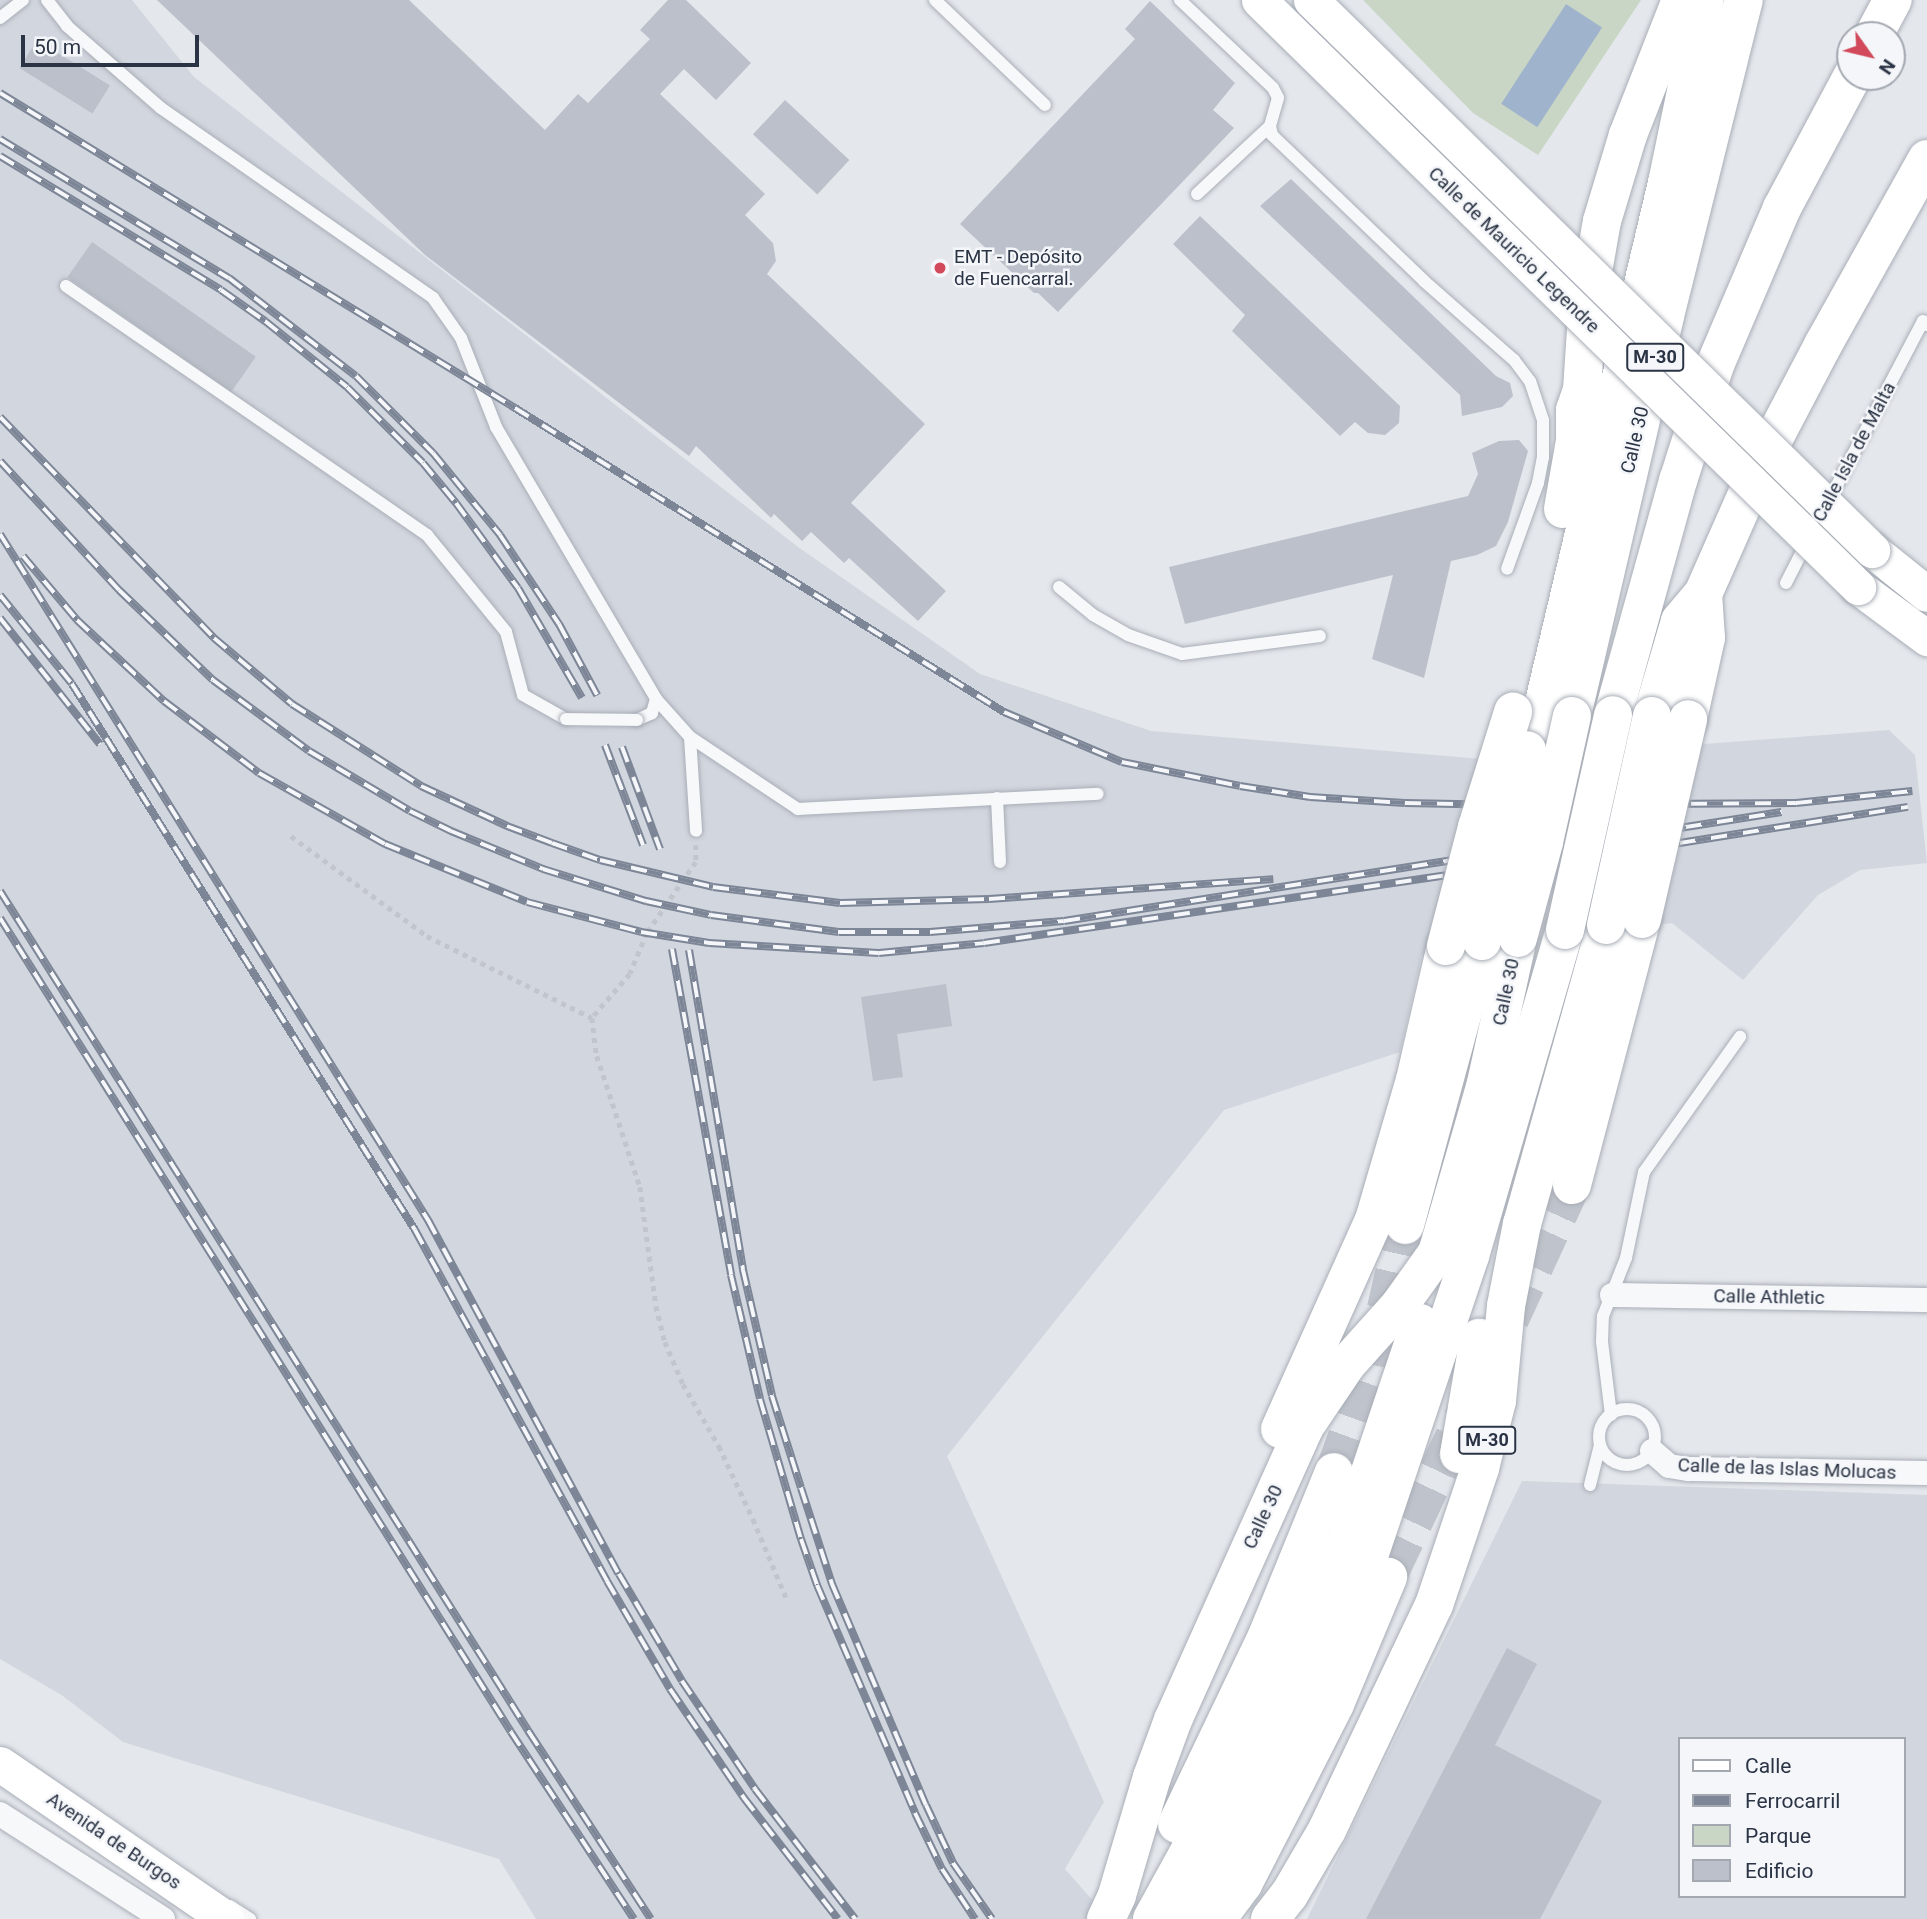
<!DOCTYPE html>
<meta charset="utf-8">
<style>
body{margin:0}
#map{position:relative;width:1927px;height:1919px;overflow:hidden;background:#e4e7ec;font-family:Roboto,sans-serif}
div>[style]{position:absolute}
.built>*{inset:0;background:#d2d6de}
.green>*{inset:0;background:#c9d6c5}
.water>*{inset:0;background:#9fb4cc;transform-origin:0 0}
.building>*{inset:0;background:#bbc0ca;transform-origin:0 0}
.highway-tunnel>*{height:38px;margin-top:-19px;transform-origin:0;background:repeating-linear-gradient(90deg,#bfc3cb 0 38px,transparent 0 57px)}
.path>*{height:4.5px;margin-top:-2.25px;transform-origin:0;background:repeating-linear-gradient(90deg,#c2c5cb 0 5px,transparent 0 10px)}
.roads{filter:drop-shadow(0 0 2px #a9aeb7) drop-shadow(0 0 2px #a9aeb7)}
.lane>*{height:12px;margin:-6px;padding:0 6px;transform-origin:6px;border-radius:6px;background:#f7f8fa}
.lane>.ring{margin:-6px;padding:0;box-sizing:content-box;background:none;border:12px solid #f7f8fa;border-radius:50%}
.street>*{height:24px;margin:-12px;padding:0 12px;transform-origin:12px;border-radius:12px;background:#f7f8fa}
.secondary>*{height:35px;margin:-17.5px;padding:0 17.5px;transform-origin:17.5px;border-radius:17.5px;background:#fff}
.highway>*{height:38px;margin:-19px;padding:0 19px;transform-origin:19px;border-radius:19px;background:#fff}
.rail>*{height:8px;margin-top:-4px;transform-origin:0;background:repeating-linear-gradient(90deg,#f4f6f9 0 16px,#7d8696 0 32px);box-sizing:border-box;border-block:2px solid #7d8696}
.bridges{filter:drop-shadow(0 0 2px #a9aeb7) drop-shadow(0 0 2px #a9aeb7)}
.lane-bridge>*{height:12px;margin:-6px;padding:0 6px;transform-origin:6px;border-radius:6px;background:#f7f8fa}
.secondary-bridge>*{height:35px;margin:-17.5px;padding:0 17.5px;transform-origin:17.5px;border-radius:17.5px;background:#fff}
.highway-bridge>*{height:38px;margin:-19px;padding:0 19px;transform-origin:19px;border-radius:19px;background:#fff}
.dots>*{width:19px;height:19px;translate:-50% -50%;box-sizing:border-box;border:4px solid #f4f6f9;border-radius:50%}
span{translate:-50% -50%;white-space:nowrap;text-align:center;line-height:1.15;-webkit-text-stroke:5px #f4f6f9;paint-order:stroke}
.shield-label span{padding:2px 5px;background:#f4f6f9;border:2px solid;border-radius:5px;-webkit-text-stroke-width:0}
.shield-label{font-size:18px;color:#2b3445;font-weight:700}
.street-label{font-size:19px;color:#2b3445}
.poi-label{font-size:19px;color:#2b3445}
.left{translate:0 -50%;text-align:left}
.legend{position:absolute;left:1678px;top:1737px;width:228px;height:161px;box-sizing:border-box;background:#f4f6f9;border:2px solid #a4a8b1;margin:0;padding:9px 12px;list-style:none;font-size:21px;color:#2b3445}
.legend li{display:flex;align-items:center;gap:14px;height:35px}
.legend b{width:35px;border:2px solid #a4a8b1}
.north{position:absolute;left:1836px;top:21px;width:70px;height:70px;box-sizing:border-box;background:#f4f6f9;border:2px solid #a4a8b1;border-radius:50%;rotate:124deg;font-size:19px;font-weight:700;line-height:28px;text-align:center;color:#2b3445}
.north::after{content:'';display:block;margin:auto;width:24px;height:32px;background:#d1495b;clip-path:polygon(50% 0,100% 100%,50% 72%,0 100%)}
.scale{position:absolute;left:21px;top:35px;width:178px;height:32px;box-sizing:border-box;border:4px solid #2b3445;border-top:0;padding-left:9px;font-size:21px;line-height:24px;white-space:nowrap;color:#2b3445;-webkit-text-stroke:5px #f4f6f9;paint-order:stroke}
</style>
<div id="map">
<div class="built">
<i style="clip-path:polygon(0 0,132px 0,194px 77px,798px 547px,980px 674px,1151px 731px,1493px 760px,1889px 730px,1915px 755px,1927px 863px,1860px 870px,1818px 895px,1743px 980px,1672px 923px,1422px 955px,1400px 1052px,1224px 1110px,947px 1456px,1104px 1802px,1065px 1869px,1109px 1919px,536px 1919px,499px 1859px,123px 1742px,63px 1696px,0 1659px)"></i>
<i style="clip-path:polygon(evenodd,1522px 1481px,1927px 1495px,1927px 1919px,1307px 1919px,1522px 1481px,1680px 1739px,1904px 1739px,1904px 1896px,1680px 1896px,1680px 1739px)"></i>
</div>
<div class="green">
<i style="clip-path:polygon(1363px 0,1641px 0,1538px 155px,1473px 113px)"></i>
</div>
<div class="water">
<i style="left:1566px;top:4px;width:43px;height:119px;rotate:33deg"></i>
</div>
<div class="building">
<i style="clip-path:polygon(157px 0,409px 0,545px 130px,578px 94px,588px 103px,650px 39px,640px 30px,668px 0,686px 0,751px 63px,716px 100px,684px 69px,660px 94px,765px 194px,745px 215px,773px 243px,776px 261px,767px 274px,925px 424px,851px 503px,946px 591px,918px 621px,849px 558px,844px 563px,811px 532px,802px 541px,774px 514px,771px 518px,696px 446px,689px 456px,425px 255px)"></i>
<i style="clip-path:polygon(1150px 1px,1235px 83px,1213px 110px,1234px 128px,1058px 312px,1038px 293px,1034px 293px,960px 224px,1135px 39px,1125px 29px)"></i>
<i style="left:37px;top:40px;width:86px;height:33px;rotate:32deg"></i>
<i style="left:785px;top:100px;width:88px;height:47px;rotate:43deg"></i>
<i style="clip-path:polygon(1291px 179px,1496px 376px,1510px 383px,1513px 396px,1502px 407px,1462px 416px,1460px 395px,1260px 206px)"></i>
<i style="clip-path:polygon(1200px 216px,1400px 406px,1399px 423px,1385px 435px,1368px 433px,1355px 422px,1340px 436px,1232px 331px,1245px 315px,1173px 244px)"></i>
<i style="left:92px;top:242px;width:200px;height:43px;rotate:35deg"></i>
<i style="clip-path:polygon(1519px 440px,1528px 451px,1508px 522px,1496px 546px,1477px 555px,1451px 561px,1424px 678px,1372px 659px,1393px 575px,1185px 624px,1169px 567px,1468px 496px,1478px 474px,1472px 453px,1499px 441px)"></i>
<i style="clip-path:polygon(946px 984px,952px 1026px,897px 1034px,903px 1077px,873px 1081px,861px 997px)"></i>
<i style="clip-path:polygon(1507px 1648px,1537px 1664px,1495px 1745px,1602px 1801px,1540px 1919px,1366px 1919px)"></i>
</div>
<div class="highway-tunnel">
<i style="left:1510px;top:1319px;width:148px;rotate:-65.2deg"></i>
<i style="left:1334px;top:1472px;width:114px;rotate:-70deg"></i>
<i style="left:1373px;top:1365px;width:144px;rotate:-77.1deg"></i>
<i style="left:1389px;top:1574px;width:177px;rotate:-64.6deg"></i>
</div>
<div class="path">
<i style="left:291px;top:836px;width:169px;rotate:36.3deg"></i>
<i style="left:427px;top:936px;width:184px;rotate:26.4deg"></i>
<i style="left:696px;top:845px;width:17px;rotate:90deg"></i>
<i style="left:696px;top:862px;width:86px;rotate:124.6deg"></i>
<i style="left:647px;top:933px;width:44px;rotate:112.5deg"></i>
<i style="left:630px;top:974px;width:58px;rotate:130.8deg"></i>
<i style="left:592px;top:1018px;width:38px;rotate:83deg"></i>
<i style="left:597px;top:1056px;width:138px;rotate:71.8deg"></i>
<i style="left:640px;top:1187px;width:120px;rotate:82.3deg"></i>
<i style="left:656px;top:1306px;width:37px;rotate:76deg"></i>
<i style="left:665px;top:1342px;width:46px;rotate:66.8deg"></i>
<i style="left:683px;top:1384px;width:72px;rotate:59.9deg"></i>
<i style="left:719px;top:1446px;width:81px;rotate:65deg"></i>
<i style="left:753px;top:1519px;width:85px;rotate:67.1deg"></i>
</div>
<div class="roads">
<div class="lane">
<i style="left:47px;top:0;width:33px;rotate:52deg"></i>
<i style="left:67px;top:26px;width:125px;rotate:41.1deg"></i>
<i style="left:161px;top:108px;width:332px;rotate:34.9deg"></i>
<i style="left:433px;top:298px;width:49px;rotate:55deg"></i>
<i style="left:461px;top:338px;width:96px;rotate:68.5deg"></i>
<i style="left:496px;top:427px;width:316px;rotate:59.5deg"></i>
<i style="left:656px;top:699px;width:15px;rotate:106deg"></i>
<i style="left:652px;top:713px;width:17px;rotate:155deg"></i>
<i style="left:935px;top:0;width:152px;rotate:43.7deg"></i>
<i style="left:1180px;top:0;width:128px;rotate:43.4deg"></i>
<i style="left:1273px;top:88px;width:11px;rotate:63deg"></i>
<i style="left:1278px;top:98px;width:29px;rotate:106deg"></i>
<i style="left:1270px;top:126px;width:9px;rotate:77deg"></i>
<i style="left:1272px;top:135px;width:211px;rotate:43.8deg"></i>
<i style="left:1424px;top:281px;width:120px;rotate:41.3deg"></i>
<i style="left:1514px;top:360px;width:26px;rotate:53deg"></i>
<i style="left:1530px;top:381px;width:41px;rotate:71.6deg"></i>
<i style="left:1543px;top:420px;width:37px;rotate:90deg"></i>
<i style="left:1543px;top:457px;width:26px;rotate:101deg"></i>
<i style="left:1538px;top:483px;width:91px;rotate:109.8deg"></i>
<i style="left:0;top:18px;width:29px;rotate:-38deg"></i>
<i style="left:1197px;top:194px;width:100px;rotate:-43deg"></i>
<i style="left:66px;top:286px;width:439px;rotate:34.6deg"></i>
<i style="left:427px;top:535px;width:125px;rotate:50.8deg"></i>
<i style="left:506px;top:632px;width:65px;rotate:74.9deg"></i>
<i style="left:523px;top:695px;width:49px;rotate:29.2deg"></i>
<i style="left:1828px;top:502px;width:204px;rotate:-62.3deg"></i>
<i style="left:1923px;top:321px;width:6px;rotate:45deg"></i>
<i style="left:1786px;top:583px;width:46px;rotate:-62.9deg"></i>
<i style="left:1059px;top:587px;width:44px;rotate:39.5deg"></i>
<i style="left:1093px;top:615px;width:40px;rotate:29.7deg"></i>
<i style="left:1128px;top:635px;width:57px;rotate:19.4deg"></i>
<i style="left:1182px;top:654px;width:139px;rotate:-7.4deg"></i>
<i style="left:656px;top:699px;width:51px;rotate:48.2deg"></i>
<i style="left:690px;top:737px;width:94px;rotate:86.3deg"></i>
<i style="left:690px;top:737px;width:130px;rotate:33.7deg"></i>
<i style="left:798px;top:809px;width:300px;rotate:-2.9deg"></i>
<i style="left:997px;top:798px;width:64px;rotate:87.3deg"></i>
<i class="ring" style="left:1599px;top:1409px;width:44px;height:44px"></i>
<i style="left:1611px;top:1415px;width:74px;rotate:-97deg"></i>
<i style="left:1602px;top:1342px;width:26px;rotate:-88deg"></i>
<i style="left:1603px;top:1316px;width:62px;rotate:-68.4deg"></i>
<i style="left:1626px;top:1258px;width:88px;rotate:-78.2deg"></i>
<i style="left:1644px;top:1172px;width:166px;rotate:-54.6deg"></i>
<i style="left:1590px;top:1485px;width:41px;rotate:-76deg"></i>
<i style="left:230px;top:1906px;width:24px;rotate:33deg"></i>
</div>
<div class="street">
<i style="left:1612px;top:1295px;width:315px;rotate:0.9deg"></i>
<i style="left:1652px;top:1451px;width:23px;rotate:41deg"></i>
<i style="left:1669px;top:1466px;width:20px;rotate:9deg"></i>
<i style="left:1689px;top:1469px;width:238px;rotate:1deg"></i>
<i style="left:0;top:1814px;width:194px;rotate:32.8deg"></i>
</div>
<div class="secondary">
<i style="left:1872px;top:550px;width:70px;rotate:38.7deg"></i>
<i style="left:1858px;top:587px;width:86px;rotate:36.5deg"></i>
<i style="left:0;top:1764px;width:274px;rotate:34.4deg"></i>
</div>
<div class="highway">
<i style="left:1874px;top:35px;width:40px;rotate:-62deg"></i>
<i style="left:1563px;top:509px;width:69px;rotate:-80deg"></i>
<i style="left:1575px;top:441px;width:31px;rotate:-90deg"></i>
<i style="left:1575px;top:410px;width:21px;rotate:-71deg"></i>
<i style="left:1582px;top:390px;width:90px;rotate:-86.2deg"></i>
<i style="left:1588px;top:300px;width:80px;rotate:-80deg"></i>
<i style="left:1602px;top:221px;width:90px;rotate:-73.2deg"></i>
<i style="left:1628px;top:135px;width:145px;rotate:-68.6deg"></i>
<i style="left:1613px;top:715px;width:243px;rotate:-74.5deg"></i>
<i style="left:1678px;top:481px;width:122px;rotate:-72.3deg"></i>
<i style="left:1715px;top:365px;width:171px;rotate:-66.9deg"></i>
<i style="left:1782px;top:208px;width:149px;rotate:-61.9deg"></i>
<i style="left:1572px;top:716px;width:411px;rotate:-76.9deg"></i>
<i style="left:1665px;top:316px;width:326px;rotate:-76deg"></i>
<i style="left:1652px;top:716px;width:99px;rotate:-73.6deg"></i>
<i style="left:1680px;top:621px;width:35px;rotate:-50deg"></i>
<i style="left:1703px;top:594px;width:141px;rotate:-66.2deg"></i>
<i style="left:1760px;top:465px;width:136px;rotate:-62.3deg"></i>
<i style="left:1823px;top:345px;width:213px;rotate:-60.8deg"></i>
<i style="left:1688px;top:719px;width:83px;rotate:-77.5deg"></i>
<i style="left:1706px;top:638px;width:44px;rotate:-93.9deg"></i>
<i style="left:1527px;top:750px;width:38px;rotate:-68deg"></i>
<i style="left:1541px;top:715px;width:547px;rotate:-76.68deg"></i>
<i style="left:1667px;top:183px;width:187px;rotate:-78.3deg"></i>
<i style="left:1572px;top:1185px;width:275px;rotate:-75.3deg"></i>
<i style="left:1405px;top:1225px;width:294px;rotate:-74.8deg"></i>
<i style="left:1280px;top:1429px;width:229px;rotate:-65.8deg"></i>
<i style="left:1374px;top:1220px;width:146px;rotate:-73.7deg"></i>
<i style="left:1415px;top:1080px;width:138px;rotate:-77deg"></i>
<i style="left:1459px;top:1454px;width:118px;rotate:-80.2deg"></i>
<i style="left:1177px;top:1824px;width:208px;rotate:-64.4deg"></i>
<i style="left:1267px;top:1636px;width:177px;rotate:-67.8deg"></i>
<i style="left:1106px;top:1919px;width:26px;rotate:-65deg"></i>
<i style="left:1117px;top:1895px;width:123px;rotate:-73.5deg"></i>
<i style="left:1152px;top:1777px;width:61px;rotate:-69.8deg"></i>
<i style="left:1173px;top:1720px;width:320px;rotate:-65.8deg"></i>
<i style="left:1304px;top:1428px;width:77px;rotate:-56.1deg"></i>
<i style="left:1347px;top:1364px;width:78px;rotate:-48.1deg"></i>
<i style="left:1399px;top:1306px;width:65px;rotate:-54.4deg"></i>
<i style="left:1437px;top:1253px;width:177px;rotate:-73.9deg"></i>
<i style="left:1486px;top:1083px;width:148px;rotate:-77.6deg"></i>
<i style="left:1152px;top:1919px;width:228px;rotate:-61.2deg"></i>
<i style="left:1262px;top:1719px;width:198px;rotate:-64.6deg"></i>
<i style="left:1347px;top:1540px;width:229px;rotate:-71.4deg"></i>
<i style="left:1188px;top:1919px;width:302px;rotate:-62.8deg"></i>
<i style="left:1326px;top:1650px;width:100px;rotate:-65.2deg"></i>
<i style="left:1368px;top:1559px;width:320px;rotate:-71.4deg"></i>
<i style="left:1470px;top:1256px;width:340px;rotate:-73.8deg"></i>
<i style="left:1217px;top:1919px;width:44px;rotate:-53.4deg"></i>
<i style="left:1243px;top:1884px;width:118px;rotate:-62.8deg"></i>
<i style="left:1297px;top:1779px;width:84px;rotate:-63.1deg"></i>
<i style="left:1335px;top:1704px;width:138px;rotate:-67.3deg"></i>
<i style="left:1270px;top:1919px;width:31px;rotate:-52deg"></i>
<i style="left:1289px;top:1895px;width:75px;rotate:-59.7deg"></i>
<i style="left:1327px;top:1830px;width:249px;rotate:-64.6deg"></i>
<i style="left:1434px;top:1605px;width:145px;rotate:-71.4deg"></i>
<i style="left:1480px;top:1468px;width:69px;rotate:-75.8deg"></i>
<i style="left:1497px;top:1401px;width:95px;rotate:-84.6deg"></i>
<i style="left:1506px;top:1306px;width:84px;rotate:-79deg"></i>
<i style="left:1522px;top:1224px;width:311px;rotate:-74.3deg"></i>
</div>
</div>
<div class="rail">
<i style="left:0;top:93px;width:604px;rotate:31.45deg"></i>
<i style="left:515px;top:408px;width:576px;rotate:31.87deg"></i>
<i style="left:1004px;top:712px;width:128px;rotate:23deg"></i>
<i style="left:1122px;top:762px;width:120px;rotate:11.5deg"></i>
<i style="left:1240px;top:786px;width:71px;rotate:8.9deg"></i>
<i style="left:1310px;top:797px;width:95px;rotate:3.6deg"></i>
<i style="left:1405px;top:803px;width:102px;rotate:1.1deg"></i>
<i style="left:0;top:139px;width:268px;rotate:31.3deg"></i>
<i style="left:229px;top:278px;width:160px;rotate:37.7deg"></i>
<i style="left:356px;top:376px;width:109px;rotate:45deg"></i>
<i style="left:433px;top:453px;width:106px;rotate:50.7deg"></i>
<i style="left:500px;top:535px;width:107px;rotate:56.5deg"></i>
<i style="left:559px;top:624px;width:81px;rotate:61.8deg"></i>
<i style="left:0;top:156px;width:258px;rotate:31.2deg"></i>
<i style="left:221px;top:290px;width:54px;rotate:35.2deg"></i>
<i style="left:265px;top:321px;width:105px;rotate:38.8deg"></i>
<i style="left:347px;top:387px;width:107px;rotate:45deg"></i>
<i style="left:423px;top:463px;width:52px;rotate:50.5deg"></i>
<i style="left:456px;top:503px;width:105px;rotate:53.9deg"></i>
<i style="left:518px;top:588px;width:127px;rotate:59.8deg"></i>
<i style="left:0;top:417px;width:308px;rotate:45.9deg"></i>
<i style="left:214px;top:638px;width:102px;rotate:40.2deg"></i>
<i style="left:292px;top:704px;width:153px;rotate:32.4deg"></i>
<i style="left:421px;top:786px;width:95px;rotate:24.9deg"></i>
<i style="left:507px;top:826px;width:48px;rotate:20.7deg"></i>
<i style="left:552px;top:843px;width:51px;rotate:19.5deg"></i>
<i style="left:600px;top:860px;width:116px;rotate:13.4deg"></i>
<i style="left:713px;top:887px;width:128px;rotate:7.2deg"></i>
<i style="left:840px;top:903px;width:149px;rotate:-1.5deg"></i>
<i style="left:989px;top:899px;width:285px;rotate:-4deg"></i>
<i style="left:0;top:461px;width:176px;rotate:47.3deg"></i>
<i style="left:119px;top:590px;width:130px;rotate:43.8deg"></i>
<i style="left:213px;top:680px;width:119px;rotate:36.5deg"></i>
<i style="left:309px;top:751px;width:117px;rotate:30.7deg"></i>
<i style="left:410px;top:811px;width:46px;rotate:26deg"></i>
<i style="left:451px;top:831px;width:100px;rotate:22.4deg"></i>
<i style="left:543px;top:869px;width:108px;rotate:17.3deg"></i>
<i style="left:646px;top:901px;width:66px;rotate:12.2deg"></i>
<i style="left:711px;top:915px;width:129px;rotate:7.6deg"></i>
<i style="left:839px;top:932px;width:91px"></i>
<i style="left:930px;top:932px;width:134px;rotate:-4.7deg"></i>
<i style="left:1064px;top:921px;width:431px;rotate:-8.9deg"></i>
<i style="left:0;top:534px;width:809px;rotate:58.04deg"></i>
<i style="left:428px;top:1220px;width:402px;rotate:61.7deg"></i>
<i style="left:619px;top:1574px;width:124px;rotate:59.5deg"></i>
<i style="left:682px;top:1681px;width:130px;rotate:55.9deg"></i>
<i style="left:755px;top:1789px;width:164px;rotate:52.4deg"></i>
<i style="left:23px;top:556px;width:84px;rotate:49.8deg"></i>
<i style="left:77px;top:620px;width:119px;rotate:43deg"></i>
<i style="left:164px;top:701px;width:119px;rotate:37.2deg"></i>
<i style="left:259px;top:773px;width:145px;rotate:29.4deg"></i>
<i style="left:385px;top:844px;width:153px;rotate:22.2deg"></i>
<i style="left:527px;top:902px;width:118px;rotate:14.7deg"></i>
<i style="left:641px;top:932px;width:69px;rotate:9.2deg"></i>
<i style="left:709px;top:943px;width:170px;rotate:3.4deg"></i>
<i style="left:879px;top:953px;width:105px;rotate:-5.4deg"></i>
<i style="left:984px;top:943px;width:510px;rotate:-8.34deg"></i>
<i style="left:0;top:595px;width:114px;rotate:51deg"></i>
<i style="left:72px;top:684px;width:645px;rotate:57.86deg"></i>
<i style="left:415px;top:1230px;width:400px;rotate:61.3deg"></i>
<i style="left:607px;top:1581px;width:125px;rotate:59.7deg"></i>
<i style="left:670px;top:1689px;width:132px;rotate:55.8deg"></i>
<i style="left:744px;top:1798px;width:153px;rotate:52.2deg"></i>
<i style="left:0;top:618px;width:161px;rotate:51.6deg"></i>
<i style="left:605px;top:745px;width:107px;rotate:69.2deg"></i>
<i style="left:622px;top:747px;width:109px;rotate:69.6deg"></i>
<i style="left:1659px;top:804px;width:137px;rotate:-0.4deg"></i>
<i style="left:1796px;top:803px;width:117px;rotate:-5.9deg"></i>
<i style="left:1654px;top:832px;width:129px;rotate:-8.9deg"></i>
<i style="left:1648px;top:848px;width:263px;rotate:-9deg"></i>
<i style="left:0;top:891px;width:994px;rotate:57.83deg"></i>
<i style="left:529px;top:1732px;width:223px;rotate:56.9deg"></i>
<i style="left:0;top:918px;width:961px;rotate:57.88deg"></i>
<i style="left:511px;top:1732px;width:224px;rotate:56.7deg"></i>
<i style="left:672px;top:949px;width:331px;rotate:79.7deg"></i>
<i style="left:731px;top:1275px;width:127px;rotate:76.8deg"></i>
<i style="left:760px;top:1399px;width:146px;rotate:73.7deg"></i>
<i style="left:801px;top:1539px;width:49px;rotate:70.8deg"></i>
<i style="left:817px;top:1585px;width:248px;rotate:66.7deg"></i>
<i style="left:915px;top:1813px;width:62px;rotate:64.3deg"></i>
<i style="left:942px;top:1869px;width:60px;rotate:56.6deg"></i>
<i style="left:689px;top:950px;width:325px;rotate:80.4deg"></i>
<i style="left:743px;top:1270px;width:129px;rotate:77deg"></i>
<i style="left:772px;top:1396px;width:96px;rotate:72.5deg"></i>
<i style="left:801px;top:1488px;width:101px;rotate:72.1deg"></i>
<i style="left:832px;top:1584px;width:240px;rotate:67deg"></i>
<i style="left:926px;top:1805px;width:64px;rotate:65deg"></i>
<i style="left:953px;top:1863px;width:68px;rotate:55.1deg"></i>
</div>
<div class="bridges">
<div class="lane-bridge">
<i style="left:566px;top:719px;width:71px;rotate:0.8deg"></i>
</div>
<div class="secondary-bridge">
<i style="left:1259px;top:0;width:839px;rotate:44.42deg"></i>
<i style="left:1311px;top:0;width:786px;rotate:44.43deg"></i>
</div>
<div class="highway-bridge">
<i style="left:1642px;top:919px;width:205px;rotate:-77deg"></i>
<i style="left:1606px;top:925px;width:214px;rotate:-77.6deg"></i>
<i style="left:1565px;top:930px;width:220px;rotate:-77.4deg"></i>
<i style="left:1518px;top:938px;width:99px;rotate:-74.8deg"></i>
<i style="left:1544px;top:842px;width:129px;rotate:-77.5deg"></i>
<i style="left:1482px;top:941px;width:196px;rotate:-76.7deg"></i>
<i style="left:1446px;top:946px;width:123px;rotate:-75.4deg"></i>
<i style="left:1477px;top:827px;width:121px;rotate:-72.6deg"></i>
</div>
</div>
<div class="dots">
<i style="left:940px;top:268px;background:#d1495b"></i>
</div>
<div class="shield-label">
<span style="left:1655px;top:357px">M-30</span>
<span style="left:1487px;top:1440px">M-30</span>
</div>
<div class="street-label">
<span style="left:1514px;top:250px;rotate:44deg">Calle de Mauricio Legendre</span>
<span style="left:1635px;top:440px;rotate:-77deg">Calle 30</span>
<span style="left:1854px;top:452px;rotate:-62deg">Calle Isla de Malta</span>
<span style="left:1506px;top:992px;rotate:-78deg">Calle 30</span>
<span style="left:1769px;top:1297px;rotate:1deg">Calle Athletic</span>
<span style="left:1787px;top:1469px;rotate:2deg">Calle de las Islas Molucas</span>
<span style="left:1263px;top:1517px;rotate:-65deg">Calle 30</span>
<span style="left:114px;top:1841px;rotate:34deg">Avenida de Burgos</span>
</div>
<div class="poi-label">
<span class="left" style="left:954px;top:268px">EMT - Depósito<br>de Fuencarral.</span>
</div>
<ul class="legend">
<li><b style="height:9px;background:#fff"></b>Calle</li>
<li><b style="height:9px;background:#7d8696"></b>Ferrocarril</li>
<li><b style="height:19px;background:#c9d6c5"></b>Parque</li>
<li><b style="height:19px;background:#bbc0ca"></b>Edificio</li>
</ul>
<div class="north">N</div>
<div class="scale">50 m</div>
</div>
